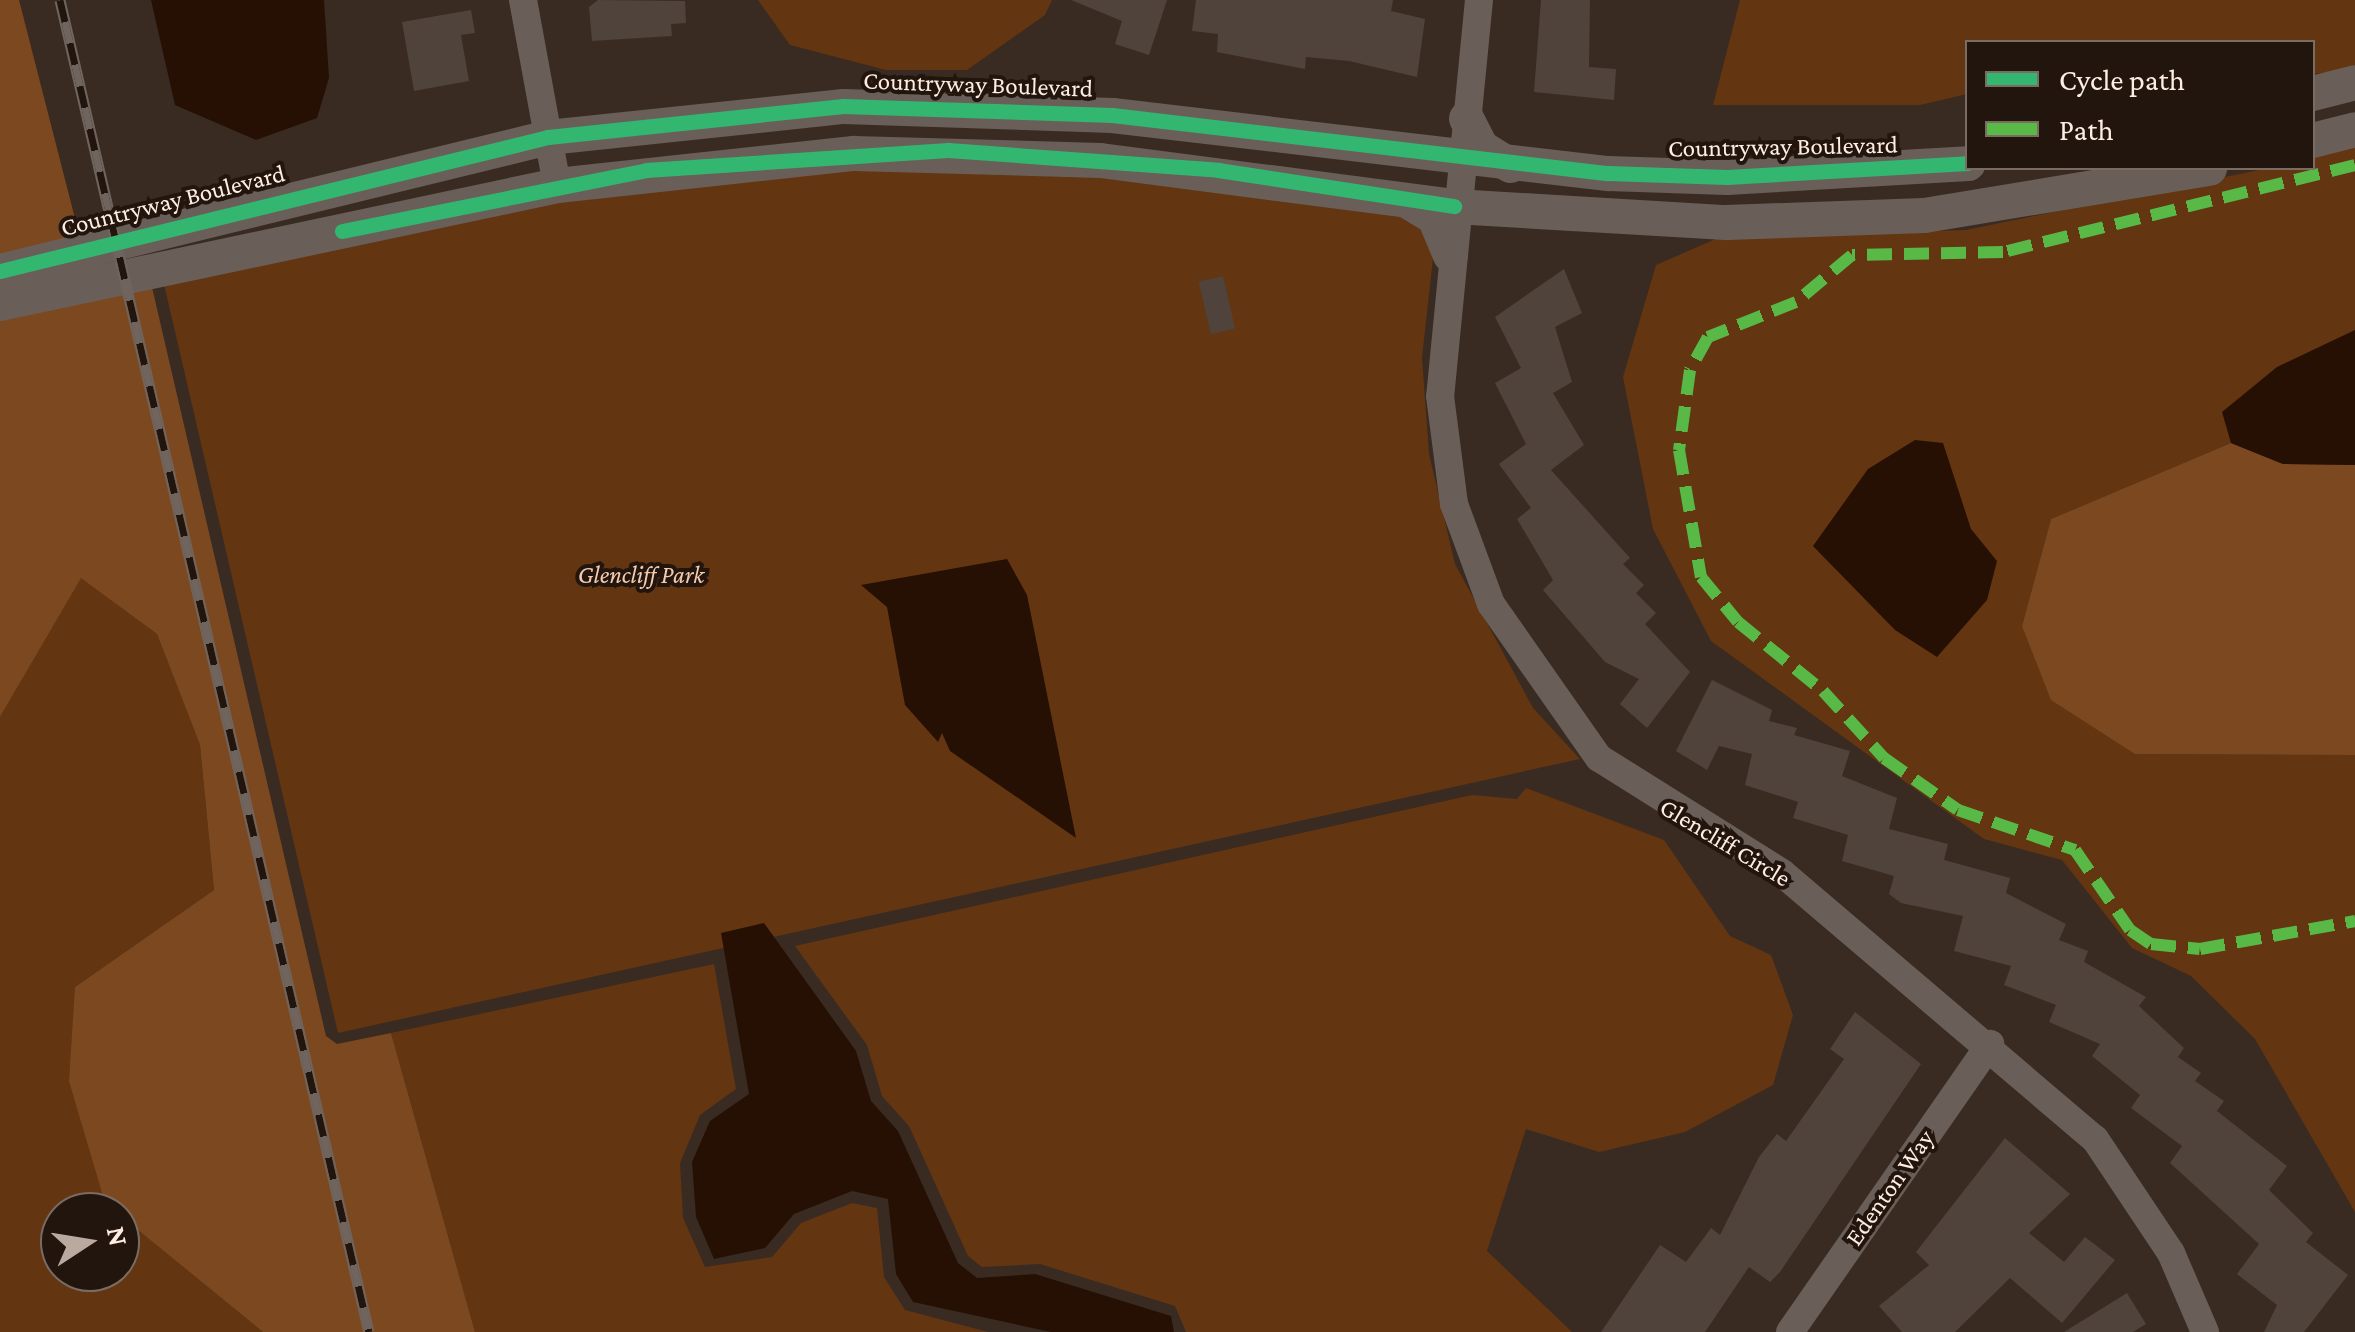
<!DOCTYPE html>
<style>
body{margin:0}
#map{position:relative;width:2355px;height:1332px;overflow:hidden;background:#392b22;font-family:"Crimson Pro",serif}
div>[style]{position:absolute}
.green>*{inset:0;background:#633511}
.forest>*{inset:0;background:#7c481f}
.water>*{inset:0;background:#261003}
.building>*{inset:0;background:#4f433b;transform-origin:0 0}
.minor>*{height:28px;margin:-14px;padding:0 14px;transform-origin:14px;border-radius:14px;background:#695f58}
.tertiary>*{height:35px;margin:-17.5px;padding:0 17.5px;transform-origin:17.5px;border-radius:17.5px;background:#695f58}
.rail>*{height:11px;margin-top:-5.5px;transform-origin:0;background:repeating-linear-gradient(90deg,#21150e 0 22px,#6f655e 0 44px);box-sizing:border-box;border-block:2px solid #6f655e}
.quiet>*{height:12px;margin-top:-6px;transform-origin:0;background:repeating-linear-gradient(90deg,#58b947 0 25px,transparent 0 37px)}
.cycleway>*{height:15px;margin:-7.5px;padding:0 7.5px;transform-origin:7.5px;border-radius:7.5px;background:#33b770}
span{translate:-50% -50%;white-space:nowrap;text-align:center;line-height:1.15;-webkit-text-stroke:8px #21150e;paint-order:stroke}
.street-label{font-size:25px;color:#ffede2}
.park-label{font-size:25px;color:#f6cbaf;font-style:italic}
.legend{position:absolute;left:1965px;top:40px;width:350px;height:130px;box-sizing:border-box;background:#21150e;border:2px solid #7a6b63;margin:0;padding:12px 18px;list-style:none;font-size:30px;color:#ffede2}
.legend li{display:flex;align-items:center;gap:20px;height:50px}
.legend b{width:50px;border:2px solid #7a6b63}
.north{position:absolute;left:40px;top:1192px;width:100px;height:100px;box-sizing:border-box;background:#21150e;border:2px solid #7a6b63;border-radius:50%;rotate:78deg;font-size:28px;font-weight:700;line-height:40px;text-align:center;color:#ffede2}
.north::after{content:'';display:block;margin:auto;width:35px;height:45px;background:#baa99f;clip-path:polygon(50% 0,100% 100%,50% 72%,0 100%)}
</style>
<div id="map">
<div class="green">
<i style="clip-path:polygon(758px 0,1052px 0,1045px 15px,967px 70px,886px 70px,790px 45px)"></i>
<i style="clip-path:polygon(1740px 0,2355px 0,2355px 69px,2313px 74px,2312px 42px,1968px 42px,1967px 94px,1920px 105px,1713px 105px)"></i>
<i style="clip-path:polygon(2355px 146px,2355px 465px,2231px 443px,2051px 519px,2022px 626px,2135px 754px,2355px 755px,2355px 1212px,2255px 1039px,2191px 976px,2132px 948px,2062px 860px,1984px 839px,1711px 641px,1653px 529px,1623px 377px,1656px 265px,1718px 238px,1966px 230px,2269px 168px,2312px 168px,2313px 156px)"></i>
<i style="clip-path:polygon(956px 163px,1182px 182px,1418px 219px,1433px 258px,1422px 358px,1429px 454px,1455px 564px,1533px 708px,1580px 759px,338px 1033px,163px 280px,620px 187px)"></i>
<i style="clip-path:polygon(81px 577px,157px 634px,200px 745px,214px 890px,75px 987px,105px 1203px,117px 1212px,60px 1212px,60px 1272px,120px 1272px,120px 1215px,263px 1332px,0 1332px,0 717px)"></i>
<i style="clip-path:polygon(1526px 788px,1664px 840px,1730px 936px,1771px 955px,1793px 1015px,1773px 1085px,1685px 1132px,1599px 1152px,1526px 1129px,1487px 1251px,1572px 1332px,1186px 1332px,1175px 1306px,1040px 1264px,982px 1267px,968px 1256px,909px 1126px,882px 1096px,867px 1045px,795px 946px,1472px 795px,1517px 799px)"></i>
<i style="clip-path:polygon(714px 964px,736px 1089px,700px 1115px,680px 1163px,683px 1218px,705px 1267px,772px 1257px,801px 1223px,852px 1203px,877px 1208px,884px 1277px,905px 1310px,988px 1332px,475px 1332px,391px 1033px)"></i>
</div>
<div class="forest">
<i style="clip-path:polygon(0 0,19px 0,80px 238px,0 257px)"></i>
<i style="clip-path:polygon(151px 283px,326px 1036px,337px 1044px,391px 1033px,475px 1332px,263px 1332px,105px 1203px,69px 1081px,75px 987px,214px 890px,200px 745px,157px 634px,81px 578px,0 717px,0 316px)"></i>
<i style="clip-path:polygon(2231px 443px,2283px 464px,2355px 465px,2355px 755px,2135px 754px,2051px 700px,2022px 626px,2051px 519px)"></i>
</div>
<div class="water">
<i style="clip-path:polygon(151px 0,324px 0,329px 78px,317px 118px,256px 140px,175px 105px)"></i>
<i style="clip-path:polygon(2355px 330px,2355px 465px,2283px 464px,2231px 443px,2222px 412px,2277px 367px)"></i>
<i style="clip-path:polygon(1915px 440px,1943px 443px,1971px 529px,1997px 561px,1987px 600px,1937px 657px,1895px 630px,1813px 546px,1868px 469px)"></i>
<i style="clip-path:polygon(1007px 559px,1027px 595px,1076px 838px,950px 751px,942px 733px,938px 742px,905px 705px,887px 607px,861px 585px)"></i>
<i style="clip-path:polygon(764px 923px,856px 1051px,871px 1101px,898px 1131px,958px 1263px,977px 1278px,1035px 1274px,1171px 1316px,1174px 1332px,1051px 1332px,913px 1302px,896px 1274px,888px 1199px,852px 1191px,794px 1214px,765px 1248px,714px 1259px,696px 1217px,692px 1162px,710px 1121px,749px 1094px,721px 933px)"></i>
</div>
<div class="building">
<i style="clip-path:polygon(598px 0,685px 1px,686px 23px,671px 24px,672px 36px,592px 41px,589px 7px)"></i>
<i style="clip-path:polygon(1071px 0,1167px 0,1149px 55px,1115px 44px,1122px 21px)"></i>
<i style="clip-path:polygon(1196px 0,1393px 0,1391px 11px,1425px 19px,1417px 77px,1349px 61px,1306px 57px,1305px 69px,1217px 52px,1218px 34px,1192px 31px)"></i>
<i style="clip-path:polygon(1541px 0,1590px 0,1589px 67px,1616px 69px,1614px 100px,1534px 92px)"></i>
<i style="clip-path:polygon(471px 10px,475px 33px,461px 35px,469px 81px,414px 91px,402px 22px)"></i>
<i style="clip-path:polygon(1564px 269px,1582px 313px,1555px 327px,1572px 382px,1553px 393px,1584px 445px,1551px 470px,1630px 558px,1623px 564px,1644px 585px,1636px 593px,1656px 613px,1645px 624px,1690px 672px,1647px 728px,1620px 704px,1639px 679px,1605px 662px,1543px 590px,1553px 580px,1517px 519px,1531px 508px,1499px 464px,1526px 444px,1495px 383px,1521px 368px,1495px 317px)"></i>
<i style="left:1223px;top:276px;width:54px;height:25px;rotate:77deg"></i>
<i style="clip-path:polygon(1712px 680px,1772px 710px,1769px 721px,1797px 728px,1794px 735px,1850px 751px,1842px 776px,1897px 798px,1889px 829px,1948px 844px,1944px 860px,2010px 878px,2006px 893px,2066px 924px,2059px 940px,2088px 951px,2084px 962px,2146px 997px,2139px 1006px,2184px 1048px,2178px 1057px,2201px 1073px,2195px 1081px,2224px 1101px,2217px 1111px,2287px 1166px,2269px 1190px,2313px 1233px,2306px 1242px,2348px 1275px,2304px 1332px,2264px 1332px,2277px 1305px,2237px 1274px,2259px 1244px,2170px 1163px,2182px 1146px,2131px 1108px,2140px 1095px,2092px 1056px,2100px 1044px,2049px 1022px,2056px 1005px,2004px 985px,2011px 966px,1954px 951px,1963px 916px,1901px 903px,1889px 894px,1894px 876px,1842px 861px,1848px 835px,1793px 818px,1798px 802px,1745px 785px,1752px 754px,1719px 746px,1707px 770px,1676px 751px)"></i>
<i style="clip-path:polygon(1855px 1012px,1921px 1064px,1780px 1272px,1770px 1282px,1749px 1267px,1705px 1332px,1601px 1332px,1660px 1245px,1686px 1262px,1711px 1228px,1720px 1235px,1759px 1157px,1777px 1134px,1786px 1141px,1844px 1059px,1830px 1049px)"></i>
<i style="clip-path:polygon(2005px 1138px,2070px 1194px,2029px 1233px,2064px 1262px,2085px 1237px,2115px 1260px,2062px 1323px,2010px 1278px,1955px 1332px,1902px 1332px,1879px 1306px,1929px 1265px,1916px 1252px)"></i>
<i style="clip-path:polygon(2127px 1293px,2146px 1324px,2133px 1332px,2064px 1332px)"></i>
</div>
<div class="minor">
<i style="left:523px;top:0;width:188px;rotate:79.6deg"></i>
<i style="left:1479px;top:0;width:398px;rotate:95.6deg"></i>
<i style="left:1440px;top:396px;width:109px;rotate:82.6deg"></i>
<i style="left:1454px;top:504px;width:107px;rotate:69.7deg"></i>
<i style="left:1491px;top:604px;width:188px;rotate:55deg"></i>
<i style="left:1599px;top:758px;width:216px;rotate:32.1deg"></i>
<i style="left:1782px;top:873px;width:411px;rotate:40.4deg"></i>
<i style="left:2095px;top:1139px;width:137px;rotate:56.3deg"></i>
<i style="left:2171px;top:1253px;width:86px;rotate:66.7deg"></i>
<i style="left:1790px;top:1332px;width:351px;rotate:-55.2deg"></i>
</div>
<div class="tertiary">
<i style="left:2312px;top:93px;width:44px;rotate:-14.3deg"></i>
<i style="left:1466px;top:118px;width:33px;rotate:63deg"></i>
<i style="left:1481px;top:147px;width:34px;rotate:32deg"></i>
<i style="left:2312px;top:140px;width:44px;rotate:-14.3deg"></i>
<i style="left:1406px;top:200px;width:33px;rotate:31deg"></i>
<i style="left:1434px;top:217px;width:41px;rotate:67.2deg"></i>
<i style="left:0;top:271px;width:564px;rotate:-13.74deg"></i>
<i style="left:548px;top:137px;width:297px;rotate:-6deg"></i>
<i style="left:843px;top:106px;width:269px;rotate:1.9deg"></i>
<i style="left:1112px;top:115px;width:499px;rotate:6.7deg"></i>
<i style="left:1608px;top:173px;width:119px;rotate:1.9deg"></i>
<i style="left:1727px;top:177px;width:241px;rotate:-3.3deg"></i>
<i style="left:0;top:303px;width:569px;rotate:-11.96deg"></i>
<i style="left:557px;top:185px;width:298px;rotate:-6.2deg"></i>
<i style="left:853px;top:153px;width:247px;rotate:1.6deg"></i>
<i style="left:1100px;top:160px;width:357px;rotate:7.4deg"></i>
<i style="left:1454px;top:206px;width:272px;rotate:3.4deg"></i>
<i style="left:1726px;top:222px;width:198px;rotate:-2deg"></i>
<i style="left:1924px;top:215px;width:289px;rotate:-9.4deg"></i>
</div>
<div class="rail">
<i style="left:60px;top:0;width:1367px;rotate:76.94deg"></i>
</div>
<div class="quiet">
<i style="left:2355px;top:165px;width:363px;rotate:166.1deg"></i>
<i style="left:2003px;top:252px;width:151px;rotate:178.9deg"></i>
<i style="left:1852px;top:255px;width:73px;rotate:140deg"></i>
<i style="left:1796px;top:302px;width:95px;rotate:158.3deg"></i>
<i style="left:1708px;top:337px;width:38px;rotate:119deg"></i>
<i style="left:1690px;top:370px;width:81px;rotate:97.8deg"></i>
<i style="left:1679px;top:450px;width:129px;rotate:80.2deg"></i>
<i style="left:1701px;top:577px;width:58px;rotate:50.6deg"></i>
<i style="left:1738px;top:622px;width:109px;rotate:39.1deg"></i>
<i style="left:1823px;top:691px;width:91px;rotate:47.7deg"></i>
<i style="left:1884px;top:758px;width:90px;rotate:35.1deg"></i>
<i style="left:1958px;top:810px;width:124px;rotate:18.9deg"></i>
<i style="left:2075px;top:850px;width:97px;rotate:55.5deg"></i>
<i style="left:2130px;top:930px;width:25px;rotate:34deg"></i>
<i style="left:2151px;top:944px;width:49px;rotate:5.8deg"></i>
<i style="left:2200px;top:949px;width:158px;rotate:-10.2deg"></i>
</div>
<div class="cycleway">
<i style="left:342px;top:231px;width:310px;rotate:-11.3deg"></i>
<i style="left:646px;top:170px;width:303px;rotate:-3.8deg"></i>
<i style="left:948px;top:150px;width:271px;rotate:4.2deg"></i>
<i style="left:1218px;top:170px;width:239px;rotate:8.7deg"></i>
<i style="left:0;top:271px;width:564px;rotate:-13.74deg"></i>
<i style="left:548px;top:137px;width:297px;rotate:-6deg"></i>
<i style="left:843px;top:106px;width:269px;rotate:1.9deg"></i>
<i style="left:1112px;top:115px;width:499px;rotate:6.7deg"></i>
<i style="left:1608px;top:173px;width:119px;rotate:1.9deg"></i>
<i style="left:1727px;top:177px;width:241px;rotate:-3.3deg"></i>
</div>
<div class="street-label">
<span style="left:978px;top:85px;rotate:2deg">Countryway Boulevard</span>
<span style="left:1783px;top:147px;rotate:-1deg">Countryway Boulevard</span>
<span style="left:173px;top:201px;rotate:-14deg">Countryway Boulevard</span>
<span style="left:1725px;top:843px;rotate:31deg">Glencliff Circle</span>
<span style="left:1890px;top:1188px;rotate:-55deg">Edenton Way</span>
</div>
<div class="park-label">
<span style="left:641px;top:575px">Glencliff Park</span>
</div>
<ul class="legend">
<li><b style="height:12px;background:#33b770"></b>Cycle path</li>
<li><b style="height:12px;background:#58b947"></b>Path</li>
</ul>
<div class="north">N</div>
</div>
